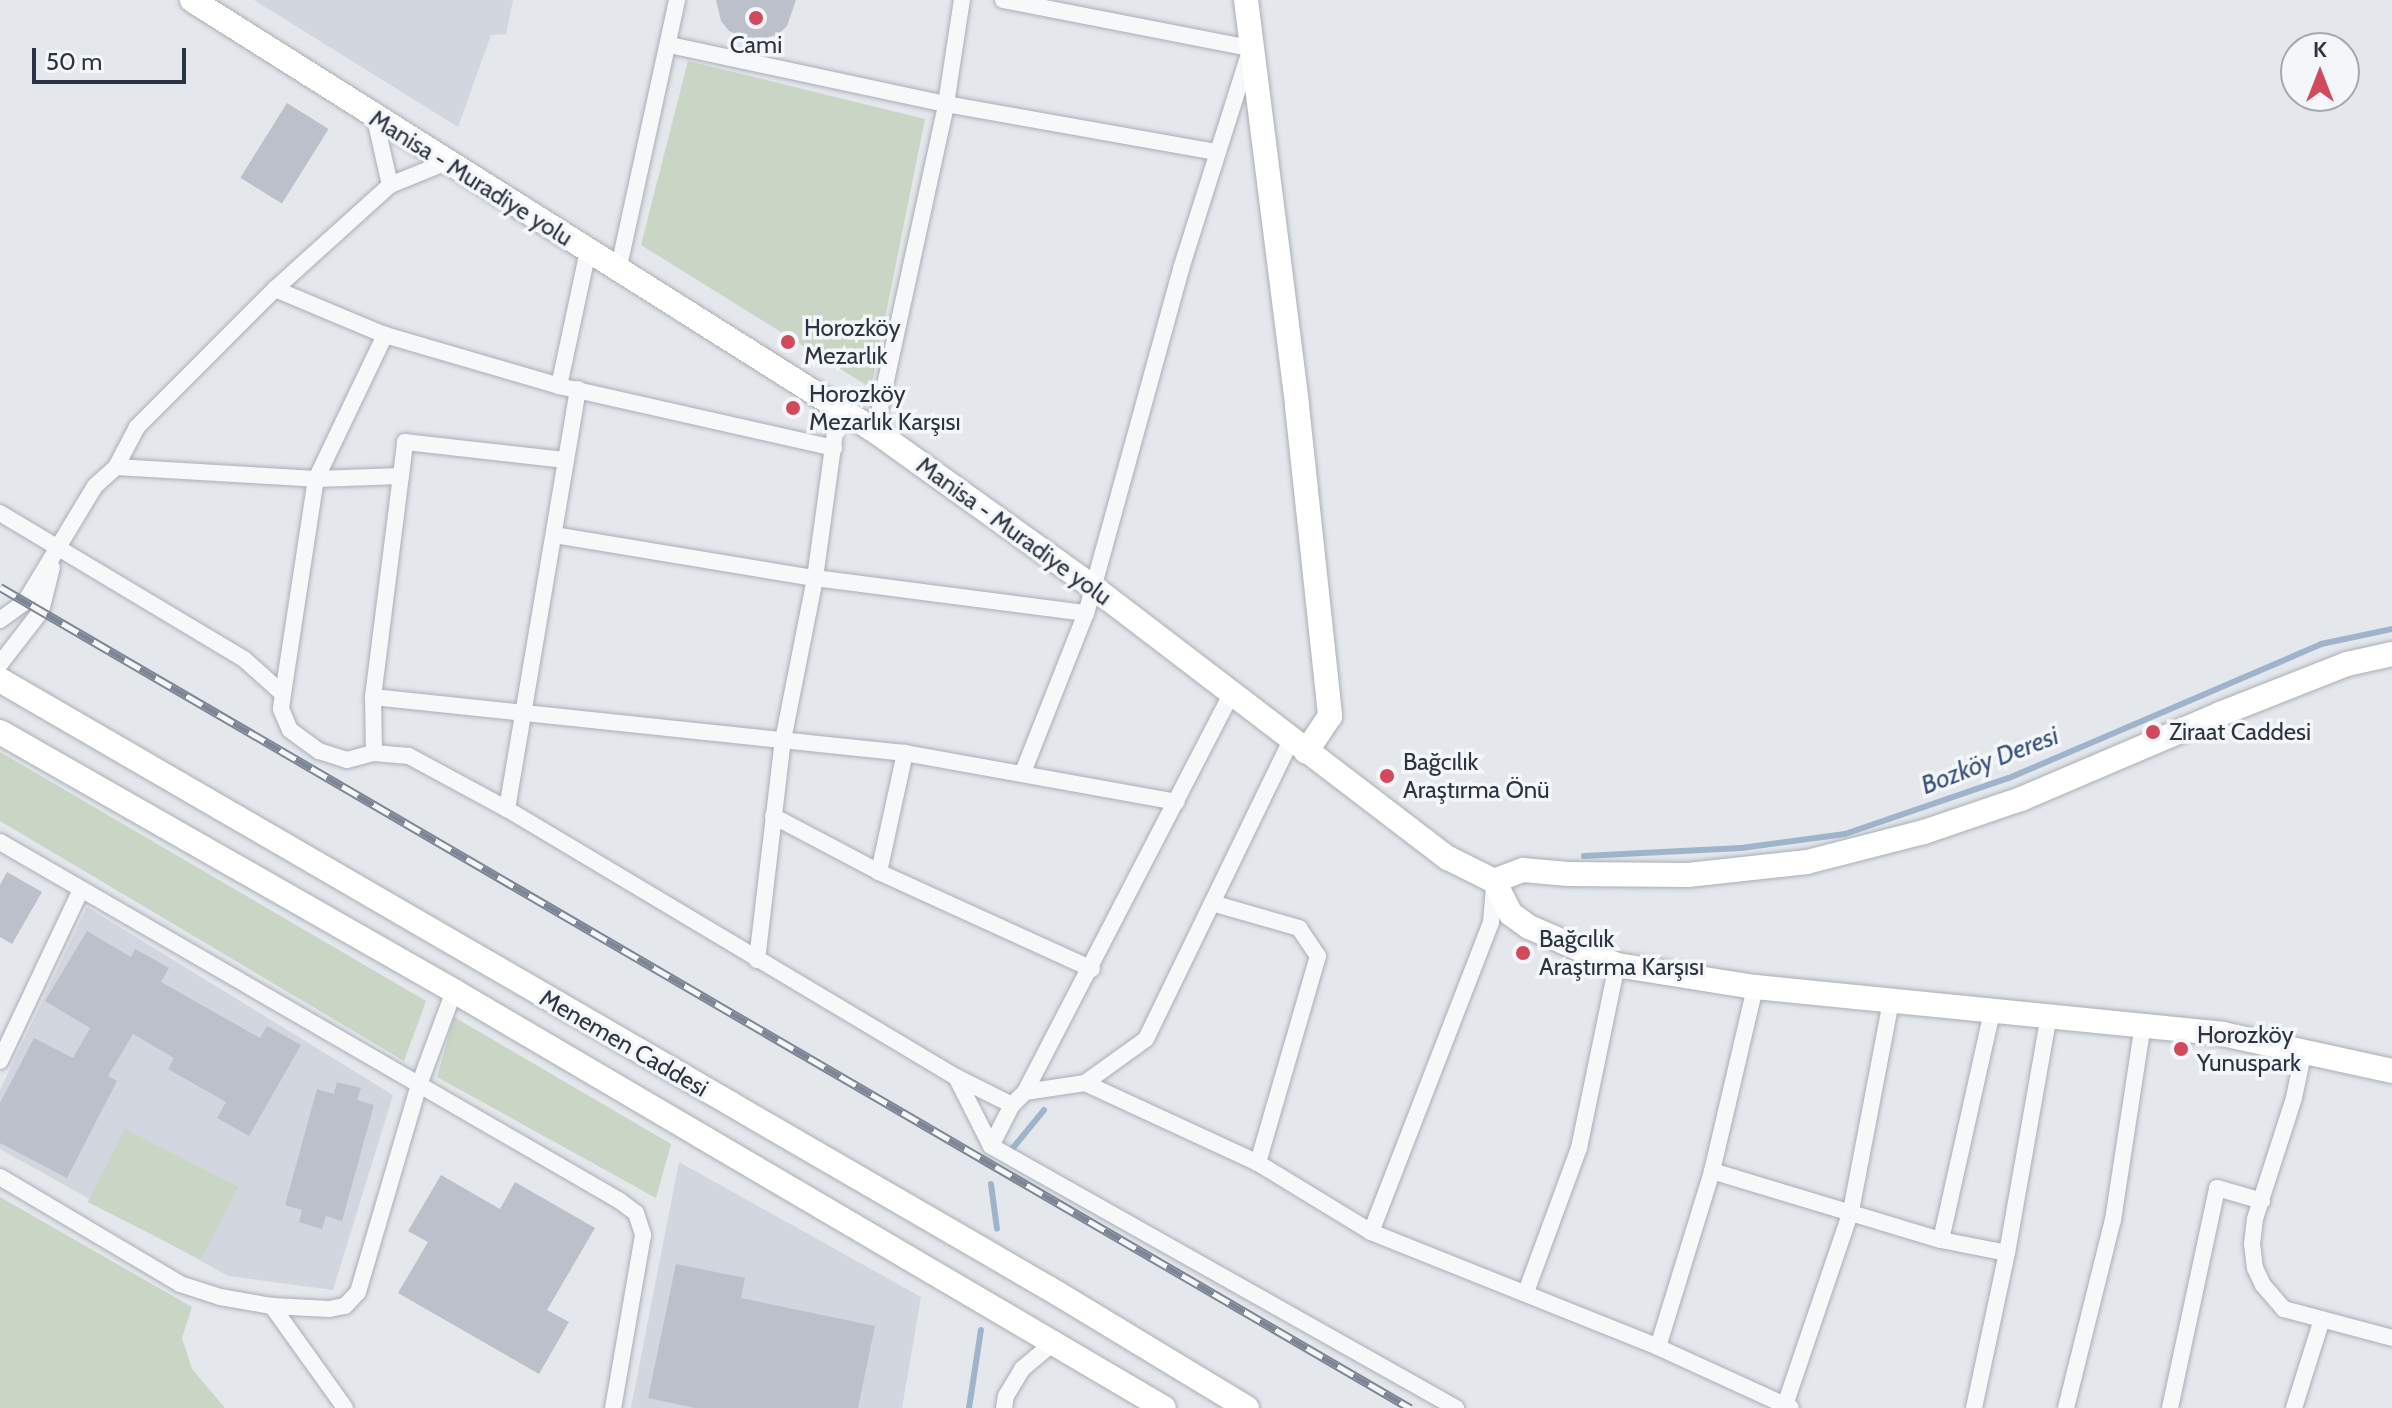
<!DOCTYPE html>
<meta charset="utf-8">
<style>
body{margin:0}
#map{position:relative;width:2392px;height:1408px;overflow:hidden;background:#e4e7ec;font-family:Cabin,sans-serif}
div>[style]{position:absolute}
.built>*{inset:0;background:#d2d6de}
.green>*{inset:0;background:#c9d6c5;transform-origin:0 0}
.stream>*{height:6px;margin:-3px;padding:0 3px;transform-origin:3px;border-radius:3px;background:#9fb4cc}
.building>*{inset:0;background:#bbc0ca;transform-origin:0 0}
.roads{filter:drop-shadow(0 0 2px #a9aeb7) drop-shadow(0 0 2px #a9aeb7)}
.street>*{height:16px;margin:-8px;padding:0 8px;transform-origin:8px;border-radius:8px;background:#f7f8fa}
.secondary>*{height:24px;margin:-12px;padding:0 12px;transform-origin:12px;border-radius:12px;background:#fff}
.rail>*{height:9px;margin-top:-4.5px;transform-origin:0;background:repeating-linear-gradient(90deg,#f4f6f9 0 18px,#7d8696 0 36px);box-sizing:border-box;border-block:2px solid #7d8696}
.dots>*{width:22px;height:22px;translate:-50% -50%;box-sizing:border-box;border:4px solid #f4f6f9;border-radius:50%}
span{translate:-50% -50%;white-space:nowrap;text-align:center;line-height:1.15;-webkit-text-stroke:7px #f4f6f9;paint-order:stroke}
.poi-label{font-size:24px;color:#2b3445}
.left{translate:0 -50%;text-align:left}
.street-label{font-size:24px;color:#2b3445}
.water-label{font-size:26px;color:#34527a;font-style:italic}
.north{position:absolute;left:2280px;top:32px;width:80px;height:80px;box-sizing:border-box;background:#f4f6f9;border:2px solid #a4a8b1;border-radius:50%;rotate:0deg;font-size:22px;font-weight:700;line-height:32px;text-align:center;color:#2b3445}
.north::after{content:'';display:block;margin:auto;width:28px;height:36px;background:#d1495b;clip-path:polygon(50% 0,100% 100%,50% 72%,0 100%)}
.scale{position:absolute;left:32px;top:48px;width:154px;height:36px;box-sizing:border-box;border:4px solid #2b3445;border-top:0;padding-left:10px;font-size:24px;line-height:28px;white-space:nowrap;color:#2b3445;-webkit-text-stroke:6px #f4f6f9;paint-order:stroke}
</style>
<div id="map">
<div class="built">
<i style="clip-path:polygon(254px 0,513px 0,506px 34px,491px 35px,458px 127px)"></i>
<i style="clip-path:polygon(87px 907px,393px 1095px,333px 1290px,228px 1276px,0 1149px,0 1090px)"></i>
<i style="clip-path:polygon(679px 1162px,921px 1297px,902px 1408px,631px 1408px)"></i>
</div>
<div class="green">
<i style="clip-path:polygon(688px 61px,925px 119px,871px 388px,641px 245px)"></i>
<i style="clip-path:polygon(0 752px,426px 1001px,404px 1061px,0 821px)"></i>
<i style="clip-path:polygon(454px 1017px,671px 1144px,656px 1198px,437px 1077px)"></i>
<i style="left:125px;top:1129px;width:127px;height:82px;rotate:27deg"></i>
<i style="clip-path:polygon(0 1197px,192px 1307px,182px 1338px,192px 1369px,225px 1408px,0 1408px)"></i>
</div>
<div class="stream">
<i style="left:1584px;top:856px;width:157px;rotate:-2.9deg"></i>
<i style="left:1741px;top:848px;width:105px;rotate:-7.7deg"></i>
<i style="left:1845px;top:834px;width:173px;rotate:-18.9deg"></i>
<i style="left:2009px;top:778px;width:340px;rotate:-23.2deg"></i>
<i style="left:2321px;top:644px;width:73px;rotate:-11.9deg"></i>
<i style="left:1013px;top:1148px;width:49px;rotate:-50.8deg"></i>
<i style="left:991px;top:1184px;width:45px;rotate:82.4deg"></i>
<i style="left:969px;top:1408px;width:79px;rotate:-81.3deg"></i>
</div>
<div class="building">
<i style="clip-path:polygon(716px 0,796px 0,787px 26px,777px 35px,752px 41px,729px 31px,721px 21px)"></i>
<i style="left:287px;top:103px;width:49px;height:88px;rotate:32deg"></i>
<i style="clip-path:polygon(7px 872px,42px 892px,12px 944px,0 937px,0 885px)"></i>
<i style="clip-path:polygon(87px 931px,131px 957px,135px 949px,169px 968px,161px 982px,260px 1038px,267px 1026px,301px 1045px,249px 1136px,217px 1118px,226px 1102px,168px 1069px,174px 1058px,133px 1034px,108px 1076px,117px 1081px,67px 1178px,0 1143px,0 1103px,34px 1038px,73px 1058px,90px 1028px,45px 1001px)"></i>
<i style="clip-path:polygon(337px 1082px,361px 1088px,357px 1100px,374px 1105px,342px 1221px,326px 1216px,322px 1229px,299px 1222px,302px 1210px,285px 1205px,317px 1089px,334px 1094px)"></i>
<i style="clip-path:polygon(441px 1175px,500px 1209px,515px 1182px,595px 1228px,547px 1310px,569px 1322px,539px 1374px,398px 1293px,428px 1242px,408px 1231px)"></i>
<i style="clip-path:polygon(676px 1264px,745px 1278px,741px 1298px,875px 1326px,858px 1408px,695px 1408px,648px 1398px)"></i>
</div>
<div class="roads">
<div class="street">
<i style="left:1003px;top:0;width:253px;rotate:11deg"></i>
<i style="left:1251px;top:48px;width:232px;rotate:107.6deg"></i>
<i style="left:1181px;top:269px;width:357px;rotate:105.4deg"></i>
<i style="left:1086px;top:613px;width:171px;rotate:111.6deg"></i>
<i style="left:670px;top:45px;width:282px;rotate:12.1deg"></i>
<i style="left:946px;top:104px;width:274px;rotate:10.1deg"></i>
<i style="left:375px;top:119px;width:68px;rotate:77.2deg"></i>
<i style="left:618px;top:271px;width:277px;rotate:-77.7deg"></i>
<i style="left:275px;top:289px;width:119px;rotate:22.7deg"></i>
<i style="left:385px;top:335px;width:181px;rotate:16.3deg"></i>
<i style="left:559px;top:386px;width:282px;rotate:12.7deg"></i>
<i style="left:559px;top:386px;width:138px;rotate:-77.9deg"></i>
<i style="left:875px;top:431px;width:335px;rotate:-77.7deg"></i>
<i style="left:946px;top:104px;width:105px;rotate:-81.3deg"></i>
<i style="left:116px;top:467px;width:200px;rotate:3.4deg"></i>
<i style="left:316px;top:479px;width:85px;rotate:-2deg"></i>
<i style="left:0;top:513px;width:284px;rotate:30.9deg"></i>
<i style="left:244px;top:659px;width:52px;rotate:41.9deg"></i>
<i style="left:283px;top:694px;width:15px;rotate:98deg"></i>
<i style="left:281px;top:709px;width:23px;rotate:67deg"></i>
<i style="left:290px;top:730px;width:36px;rotate:36deg"></i>
<i style="left:319px;top:751px;width:29px;rotate:18deg"></i>
<i style="left:347px;top:760px;width:28px;rotate:-15deg"></i>
<i style="left:374px;top:753px;width:35px;rotate:5deg"></i>
<i style="left:409px;top:756px;width:111px;rotate:28.4deg"></i>
<i style="left:507px;top:809px;width:523px;rotate:30.83deg"></i>
<i style="left:956px;top:1077px;width:77px;rotate:63.1deg"></i>
<i style="left:991px;top:1146px;width:534px;rotate:29.4deg"></i>
<i style="left:554px;top:535px;width:265px;rotate:9.4deg"></i>
<i style="left:815px;top:578px;width:273px;rotate:7.4deg"></i>
<i style="left:0;top:620px;width:31px;rotate:-36deg"></i>
<i style="left:25px;top:602px;width:135px;rotate:-58.9deg"></i>
<i style="left:95px;top:486px;width:28px;rotate:-42deg"></i>
<i style="left:116px;top:467px;width:45px;rotate:-62.3deg"></i>
<i style="left:137px;top:427px;width:195px;rotate:-45deg"></i>
<i style="left:275px;top:289px;width:155px;rotate:-42.1deg"></i>
<i style="left:390px;top:185px;width:61px;rotate:-22deg"></i>
<i style="left:0;top:664px;width:67px;rotate:-52.3deg"></i>
<i style="left:41px;top:611px;width:45px;rotate:-76deg"></i>
<i style="left:283px;top:694px;width:218px;rotate:-81.3deg"></i>
<i style="left:316px;top:479px;width:160px;rotate:-64.4deg"></i>
<i style="left:373px;top:697px;width:535px;rotate:6.01deg"></i>
<i style="left:905px;top:753px;width:276px;rotate:10.2deg"></i>
<i style="left:374px;top:753px;width:56px;rotate:-91deg"></i>
<i style="left:373px;top:697px;width:257px;rotate:-82.8deg"></i>
<i style="left:405px;top:442px;width:162px;rotate:6.4deg"></i>
<i style="left:507px;top:809px;width:426px;rotate:-80.4deg"></i>
<i style="left:773px;top:816px;width:120px;rotate:27.8deg"></i>
<i style="left:879px;top:872px;width:234px;rotate:24.5deg"></i>
<i style="left:0;top:842px;width:716px;rotate:30.07deg"></i>
<i style="left:620px;top:1201px;width:20px;rotate:37deg"></i>
<i style="left:636px;top:1213px;width:23px;rotate:72deg"></i>
<i style="left:643px;top:1235px;width:176px;rotate:99.8deg"></i>
<i style="left:879px;top:872px;width:122px;rotate:-77.7deg"></i>
<i style="left:1212px;top:903px;width:91px;rotate:16deg"></i>
<i style="left:1299px;top:928px;width:34px;rotate:56deg"></i>
<i style="left:1318px;top:956px;width:216px;rotate:106.2deg"></i>
<i style="left:757px;top:960px;width:222px;rotate:-83.3deg"></i>
<i style="left:783px;top:740px;width:165px;rotate:-78.8deg"></i>
<i style="left:815px;top:578px;width:171px;rotate:-82.2deg"></i>
<i style="left:2304px;top:1050px;width:49px;rotate:101.8deg"></i>
<i style="left:2294px;top:1098px;width:127px;rotate:107.9deg"></i>
<i style="left:2255px;top:1219px;width:25px;rotate:97deg"></i>
<i style="left:2252px;top:1244px;width:24px;rotate:83deg"></i>
<i style="left:2255px;top:1268px;width:19px;rotate:65deg"></i>
<i style="left:2263px;top:1285px;width:32px;rotate:49deg"></i>
<i style="left:2284px;top:1309px;width:112px;rotate:15deg"></i>
<i style="left:0;top:1061px;width:189px;rotate:-64.7deg"></i>
<i style="left:956px;top:1077px;width:63px;rotate:26.6deg"></i>
<i style="left:1012px;top:1105px;width:18px;rotate:-45deg"></i>
<i style="left:1025px;top:1092px;width:448px;rotate:-62.6deg"></i>
<i style="left:1085px;top:1083px;width:75px;rotate:-35.8deg"></i>
<i style="left:1146px;top:1039px;width:332px;rotate:-64.1deg"></i>
<i style="left:1025px;top:1092px;width:61px;rotate:-8.5deg"></i>
<i style="left:1085px;top:1083px;width:191px;rotate:24.8deg"></i>
<i style="left:1258px;top:1163px;width:132px;rotate:31.4deg"></i>
<i style="left:1371px;top:1232px;width:309px;rotate:21.8deg"></i>
<i style="left:1658px;top:1347px;width:146px;rotate:24.6deg"></i>
<i style="left:991px;top:1146px;width:46px;rotate:-62.9deg"></i>
<i style="left:1712px;top:1171px;width:239px;rotate:16.8deg"></i>
<i style="left:1941px;top:1240px;width:67px;rotate:11.1deg"></i>
<i style="left:0;top:1177px;width:209px;rotate:30.7deg"></i>
<i style="left:180px;top:1284px;width:42px;rotate:18deg"></i>
<i style="left:220px;top:1297px;width:53px;rotate:9.8deg"></i>
<i style="left:272px;top:1306px;width:57px;rotate:3deg"></i>
<i style="left:329px;top:1309px;width:16px;rotate:-11deg"></i>
<i style="left:345px;top:1306px;width:19px;rotate:-47deg"></i>
<i style="left:358px;top:1292px;width:216px;rotate:-73.6deg"></i>
<i style="left:419px;top:1085px;width:100px;rotate:-69.6deg"></i>
<i style="left:1371px;top:1232px;width:332px;rotate:-68.8deg"></i>
<i style="left:1491px;top:922px;width:38px;rotate:-85deg"></i>
<i style="left:1941px;top:1240px;width:238px;rotate:-77.4deg"></i>
<i style="left:1526px;top:1292px;width:153px;rotate:-69.8deg"></i>
<i style="left:1579px;top:1148px;width:187px;rotate:-78.3deg"></i>
<i style="left:272px;top:1306px;width:125px;rotate:54.4deg"></i>
<i style="left:1658px;top:1347px;width:184px;rotate:-72.9deg"></i>
<i style="left:1712px;top:1171px;width:189px;rotate:-76.8deg"></i>
<i style="left:1004px;top:1408px;width:12px;rotate:-81deg"></i>
<i style="left:1006px;top:1396px;width:31px;rotate:-59deg"></i>
<i style="left:1022px;top:1369px;width:40px;rotate:-40deg"></i>
<i style="left:1784px;top:1408px;width:208px;rotate:-71.2deg"></i>
<i style="left:1851px;top:1211px;width:214px;rotate:-79.2deg"></i>
<i style="left:1974px;top:1408px;width:158px;rotate:-78deg"></i>
<i style="left:2007px;top:1253px;width:243px;rotate:-80deg"></i>
<i style="left:2066px;top:1408px;width:194px;rotate:-76deg"></i>
<i style="left:2113px;top:1220px;width:198px;rotate:-81.3deg"></i>
<i style="left:2170px;top:1408px;width:225px;rotate:-77.9deg"></i>
<i style="left:2217px;top:1188px;width:47px;rotate:16.1deg"></i>
<i style="left:2294px;top:1408px;width:93px;rotate:-72.5deg"></i>
</div>
<div class="secondary">
<i style="left:192px;top:0;width:808px;rotate:32.25deg"></i>
<i style="left:875px;top:431px;width:268px;rotate:35.6deg"></i>
<i style="left:1093px;top:587px;width:447px;rotate:37.4deg"></i>
<i style="left:1448px;top:858px;width:51px;rotate:26.6deg"></i>
<i style="left:1246px;top:0;width:409px;rotate:82.8deg"></i>
<i style="left:1297px;top:406px;width:312px;rotate:83.9deg"></i>
<i style="left:1330px;top:716px;width:43px;rotate:123.7deg"></i>
<i style="left:0;top:680px;width:1222px;rotate:30.11deg"></i>
<i style="left:1057px;top:1293px;width:222px;rotate:31.2deg"></i>
<i style="left:0;top:732px;width:523px;rotate:29.7deg"></i>
<i style="left:454px;top:991px;width:823px;rotate:30.43deg"></i>
<i style="left:1494px;top:881px;width:37px;rotate:63deg"></i>
<i style="left:1511px;top:914px;width:22px;rotate:36deg"></i>
<i style="left:1529px;top:927px;width:96px;rotate:23.4deg"></i>
<i style="left:1617px;top:965px;width:140px;rotate:9.1deg"></i>
<i style="left:1755px;top:987px;width:470px;rotate:5.7deg"></i>
<i style="left:2223px;top:1034px;width:173px;rotate:12.3deg"></i>
<i style="left:1494px;top:881px;width:31px;rotate:-21deg"></i>
<i style="left:1523px;top:870px;width:45px;rotate:5.1deg"></i>
<i style="left:1568px;top:874px;width:120px;rotate:0.5deg"></i>
<i style="left:1688px;top:875px;width:120px;rotate:-6.2deg"></i>
<i style="left:1807px;top:862px;width:121px;rotate:-14.4deg"></i>
<i style="left:1924px;top:832px;width:102px;rotate:-18.8deg"></i>
<i style="left:2021px;top:799px;width:216px;rotate:-23.1deg"></i>
<i style="left:2220px;top:714px;width:136px;rotate:-21.5deg"></i>
<i style="left:2347px;top:664px;width:46px;rotate:-12.5deg"></i>
</div>
</div>
<div class="rail">
<i style="left:0;top:587px;width:1632px;rotate:30.21deg"></i>
</div>
<div class="dots">
<i style="left:756px;top:18px;background:#d1495b"></i>
<i style="left:788px;top:342px;background:#d1495b"></i>
<i style="left:793px;top:408px;background:#d1495b"></i>
<i style="left:2153px;top:732px;background:#d1495b"></i>
<i style="left:1387px;top:776px;background:#d1495b"></i>
<i style="left:1523px;top:953px;background:#d1495b"></i>
<i style="left:2181px;top:1049px;background:#d1495b"></i>
</div>
<div class="poi-label">
<span style="left:756px;top:45px">Cami</span>
<span class="left" style="left:804px;top:342px">Horozköy<br>Mezarlık</span>
<span class="left" style="left:809px;top:408px">Horozköy<br>Mezarlık Karşısı</span>
<span class="left" style="left:2169px;top:732px">Ziraat Caddesi</span>
<span class="left" style="left:1403px;top:776px">Bağcılık<br>Araştırma Önü</span>
<span class="left" style="left:1539px;top:953px">Bağcılık<br>Araştırma Karşısı</span>
<span class="left" style="left:2197px;top:1049px">Horozköy<br>Yunuspark</span>
</div>
<div class="street-label">
<span style="left:471px;top:178px;rotate:32deg">Manisa - Muradiye yolu</span>
<span style="left:1014px;top:531px;rotate:36deg">Manisa - Muradiye yolu</span>
<span style="left:624px;top:1043px;rotate:30deg">Menemen Caddesi</span>
</div>
<div class="water-label">
<span style="left:1990px;top:761px;rotate:-21deg">Bozköy Deresi</span>
</div>
<div class="north">K</div>
<div class="scale">50 m</div>
</div>
